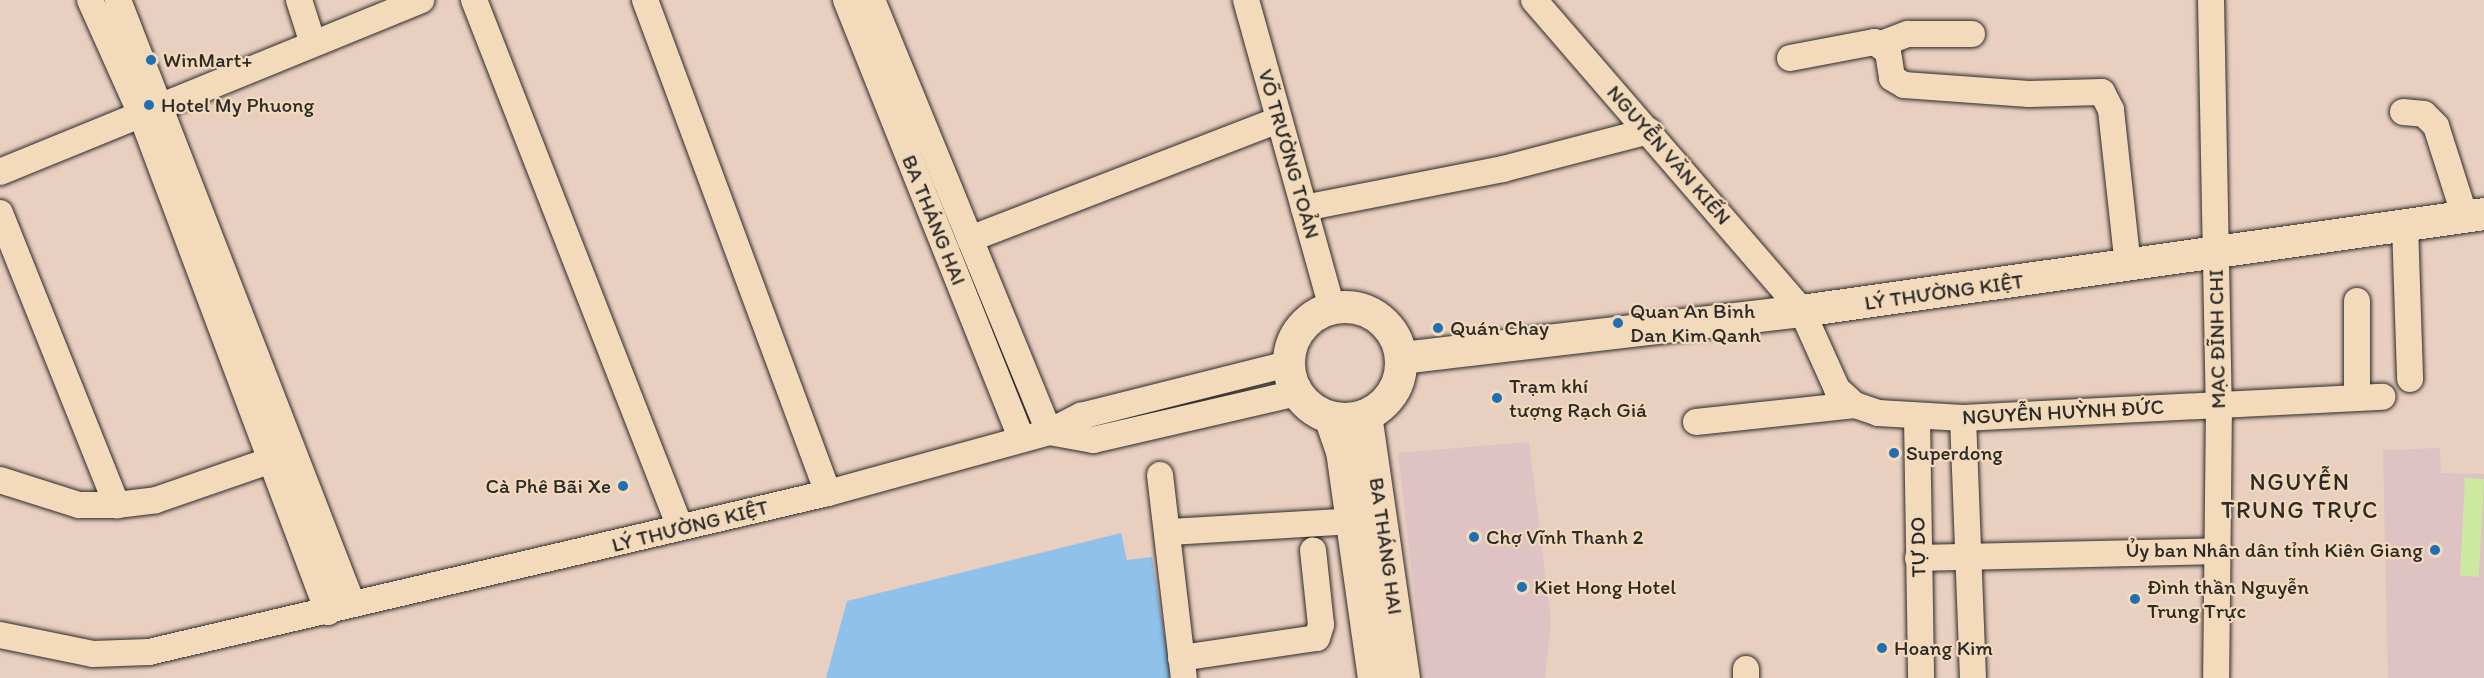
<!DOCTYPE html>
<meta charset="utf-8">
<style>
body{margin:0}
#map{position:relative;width:2484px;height:678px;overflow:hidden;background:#e9cfbf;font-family:Itim,sans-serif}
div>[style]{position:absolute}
.built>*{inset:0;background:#dec2c4}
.green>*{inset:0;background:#cce9a0;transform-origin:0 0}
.water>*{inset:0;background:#8fc1eb}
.roads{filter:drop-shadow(0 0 2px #2b2b2b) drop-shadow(0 0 2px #2b2b2b)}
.minor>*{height:26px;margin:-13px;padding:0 13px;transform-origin:13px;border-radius:13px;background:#f2daba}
.major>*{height:32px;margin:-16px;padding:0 16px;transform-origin:16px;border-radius:16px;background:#f2daba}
.major>.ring{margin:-16px;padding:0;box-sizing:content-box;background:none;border:32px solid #f2daba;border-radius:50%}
.dots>*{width:16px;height:16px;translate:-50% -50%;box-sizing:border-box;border:3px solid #f2daba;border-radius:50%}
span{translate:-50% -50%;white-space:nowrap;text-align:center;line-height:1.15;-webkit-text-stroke:4.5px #f2daba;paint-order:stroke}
.poi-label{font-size:21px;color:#2b2b2b}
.left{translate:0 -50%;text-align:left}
.right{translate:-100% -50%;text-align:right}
.street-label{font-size:21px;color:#2b2b2b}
.quarter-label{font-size:24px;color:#2b2b2b;letter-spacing:1.5px}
</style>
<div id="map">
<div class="built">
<i style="clip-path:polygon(1529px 442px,1551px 621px,1545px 678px,1424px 678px,1398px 453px)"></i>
<i style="clip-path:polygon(2440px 448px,2441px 473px,2484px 474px,2484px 678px,2388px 678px,2383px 450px)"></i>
</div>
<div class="green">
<i style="left:2465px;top:478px;width:19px;height:98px;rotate:3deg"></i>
</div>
<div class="water">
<i style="clip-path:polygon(1121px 533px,1127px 560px,1152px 557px,1171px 678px,826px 678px,847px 601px)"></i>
</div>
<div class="roads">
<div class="minor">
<i style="left:90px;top:0;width:125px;rotate:65.9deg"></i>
<i style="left:141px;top:114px;width:532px;rotate:69.42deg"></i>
<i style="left:118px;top:0;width:647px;rotate:68.79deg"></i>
<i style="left:299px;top:0;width:46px;rotate:72.3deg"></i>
<i style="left:474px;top:0;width:566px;rotate:68.65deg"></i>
<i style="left:645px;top:0;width:526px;rotate:69.64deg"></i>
<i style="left:846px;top:0;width:473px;rotate:68.2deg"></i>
<i style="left:872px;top:0;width:467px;rotate:67.7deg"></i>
<i style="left:1246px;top:0;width:319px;rotate:74.4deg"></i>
<i style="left:1534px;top:0;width:411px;rotate:49.2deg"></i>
<i style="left:1802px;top:311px;width:85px;rotate:65.8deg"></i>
<i style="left:1837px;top:389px;width:24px;rotate:42deg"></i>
<i style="left:1855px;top:405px;width:24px;rotate:19deg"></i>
<i style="left:1878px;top:413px;width:85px;rotate:3.4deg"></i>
<i style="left:1963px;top:418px;width:420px;rotate:-2.9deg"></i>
<i style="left:2211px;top:0;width:404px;rotate:88.9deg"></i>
<i style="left:2219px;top:404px;width:274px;rotate:90.6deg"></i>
<i style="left:1884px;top:43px;width:26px;rotate:-21deg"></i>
<i style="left:1908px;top:34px;width:64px"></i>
<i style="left:1790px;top:58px;width:86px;rotate:-10.7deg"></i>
<i style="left:1875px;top:42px;width:16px;rotate:38deg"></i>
<i style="left:1888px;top:52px;width:26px;rotate:81deg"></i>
<i style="left:1892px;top:78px;width:14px;rotate:30deg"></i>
<i style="left:1904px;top:85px;width:125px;rotate:4.1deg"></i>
<i style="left:2029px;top:94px;width:73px;rotate:-1.6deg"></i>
<i style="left:2102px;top:92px;width:20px;rotate:63deg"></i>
<i style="left:2111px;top:110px;width:158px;rotate:83.8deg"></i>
<i style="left:2403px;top:112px;width:21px;rotate:5deg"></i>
<i style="left:2424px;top:114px;width:17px;rotate:45deg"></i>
<i style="left:2436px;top:126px;width:96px;rotate:72.3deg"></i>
<i style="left:0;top:172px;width:455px;rotate:-22.2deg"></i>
<i style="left:1304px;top:208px;width:203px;rotate:-11.1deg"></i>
<i style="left:1503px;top:169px;width:151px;rotate:-14.6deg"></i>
<i style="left:0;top:213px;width:315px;rotate:68.2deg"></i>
<i style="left:2405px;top:225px;width:154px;rotate:88.1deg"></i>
<i style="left:970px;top:239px;width:331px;rotate:-21.1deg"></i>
<i style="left:2357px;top:301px;width:97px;rotate:90deg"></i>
<i style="left:1917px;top:417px;width:261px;rotate:89.1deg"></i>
<i style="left:1963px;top:418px;width:260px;rotate:87.8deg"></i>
<i style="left:1696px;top:422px;width:160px;rotate:-6.1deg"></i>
<i style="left:1049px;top:432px;width:45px;rotate:10.3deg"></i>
<i style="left:1093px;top:440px;width:209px;rotate:-13deg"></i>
<i style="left:1160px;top:475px;width:204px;rotate:83.3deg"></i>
<i style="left:0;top:480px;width:83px;rotate:17.6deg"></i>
<i style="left:79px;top:505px;width:38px"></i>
<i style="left:117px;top:505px;width:39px;rotate:-7deg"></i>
<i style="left:156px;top:500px;width:141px;rotate:-19.1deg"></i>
<i style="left:1170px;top:532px;width:200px;rotate:-3.4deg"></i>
<i style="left:1918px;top:558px;width:301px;rotate:-1.3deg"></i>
<i style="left:0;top:635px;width:95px;rotate:11.5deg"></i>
<i style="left:93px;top:654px;width:56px;rotate:-2deg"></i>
<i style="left:149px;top:652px;width:697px;rotate:-13.18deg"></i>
<i style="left:828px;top:493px;width:229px;rotate:-15.4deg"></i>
<i style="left:1049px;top:432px;width:36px;rotate:-27deg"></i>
<i style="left:1081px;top:416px;width:213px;rotate:-14.1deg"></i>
<i style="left:1181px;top:658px;width:137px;rotate:-8.4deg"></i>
<i style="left:1317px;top:638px;width:14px;rotate:-73deg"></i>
<i style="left:1321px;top:625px;width:75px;rotate:-96.1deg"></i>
<i style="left:1746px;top:669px;width:9px;rotate:90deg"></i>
</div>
<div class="major">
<i class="ring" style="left:1289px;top:307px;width:80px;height:80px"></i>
<i style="left:1402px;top:358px;width:403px;rotate:-6.7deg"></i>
<i style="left:1802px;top:311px;width:689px;rotate:-8.09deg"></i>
<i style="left:1366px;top:415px;width:266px;rotate:81.8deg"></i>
<i style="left:1330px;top:417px;width:36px;rotate:71deg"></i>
<i style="left:1342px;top:451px;width:229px;rotate:82deg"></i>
</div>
</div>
<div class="dots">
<i style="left:151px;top:60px;background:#1f6fb2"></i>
<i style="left:149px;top:105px;background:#1f6fb2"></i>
<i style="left:1618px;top:323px;background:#1f6fb2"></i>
<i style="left:1438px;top:328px;background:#1f6fb2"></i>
<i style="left:1497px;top:398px;background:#1f6fb2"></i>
<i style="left:1894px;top:453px;background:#1f6fb2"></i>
<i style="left:623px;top:486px;background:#1f6fb2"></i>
<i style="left:1474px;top:537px;background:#1f6fb2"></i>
<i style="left:2435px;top:550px;background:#1f6fb2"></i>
<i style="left:1522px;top:587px;background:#1f6fb2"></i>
<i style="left:2135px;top:599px;background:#1f6fb2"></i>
<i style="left:1882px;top:648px;background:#1f6fb2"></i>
</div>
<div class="poi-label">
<span class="left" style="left:163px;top:60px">WinMart+</span>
<span class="left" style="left:161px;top:105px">Hotel My Phuong</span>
<span class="left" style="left:1630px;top:323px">Quan An Binh<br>Dan Kim Qanh</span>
<span class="left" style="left:1450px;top:328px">Quán Chay</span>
<span class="left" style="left:1509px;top:398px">Trạm khí<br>tượng Rạch Giá</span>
<span class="left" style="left:1906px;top:453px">Superdong</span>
<span class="right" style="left:611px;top:486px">Cà Phê Bãi Xe</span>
<span class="left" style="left:1486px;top:537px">Chợ Vĩnh Thanh 2</span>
<span class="right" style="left:2423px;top:550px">Ủy ban Nhân dân tỉnh Kiên Giang</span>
<span class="left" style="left:1534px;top:587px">Kiet Hong Hotel</span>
<span class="left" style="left:2147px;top:599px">Đình thần Nguyễn<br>Trung Trực</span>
<span class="left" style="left:1894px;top:648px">Hoang Kim</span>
</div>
<div class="street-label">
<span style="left:1289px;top:154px;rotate:74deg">VÕ TRƯỜNG TOẢN</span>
<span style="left:1669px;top:155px;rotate:49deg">NGUYỄN VĂN KIẾN</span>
<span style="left:934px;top:220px;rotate:68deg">BA THÁNG HAI</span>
<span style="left:1944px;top:292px;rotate:-8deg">LÝ THƯỜNG KIỆT</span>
<span style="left:2217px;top:339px;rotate:-91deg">MẠC ĐĨNH CHI</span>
<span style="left:2063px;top:412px;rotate:-3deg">NGUYỄN HUỲNH ĐỨC</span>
<span style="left:690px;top:526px;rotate:-14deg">LÝ THƯỜNG KIỆT</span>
<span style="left:1386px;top:546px;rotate:82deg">BA THÁNG HAI</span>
<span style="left:1918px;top:547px;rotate:-91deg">TỰ DO</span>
</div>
<div class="quarter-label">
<span style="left:2300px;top:496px">NGUYỄN<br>TRUNG TRỰC</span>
</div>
</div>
